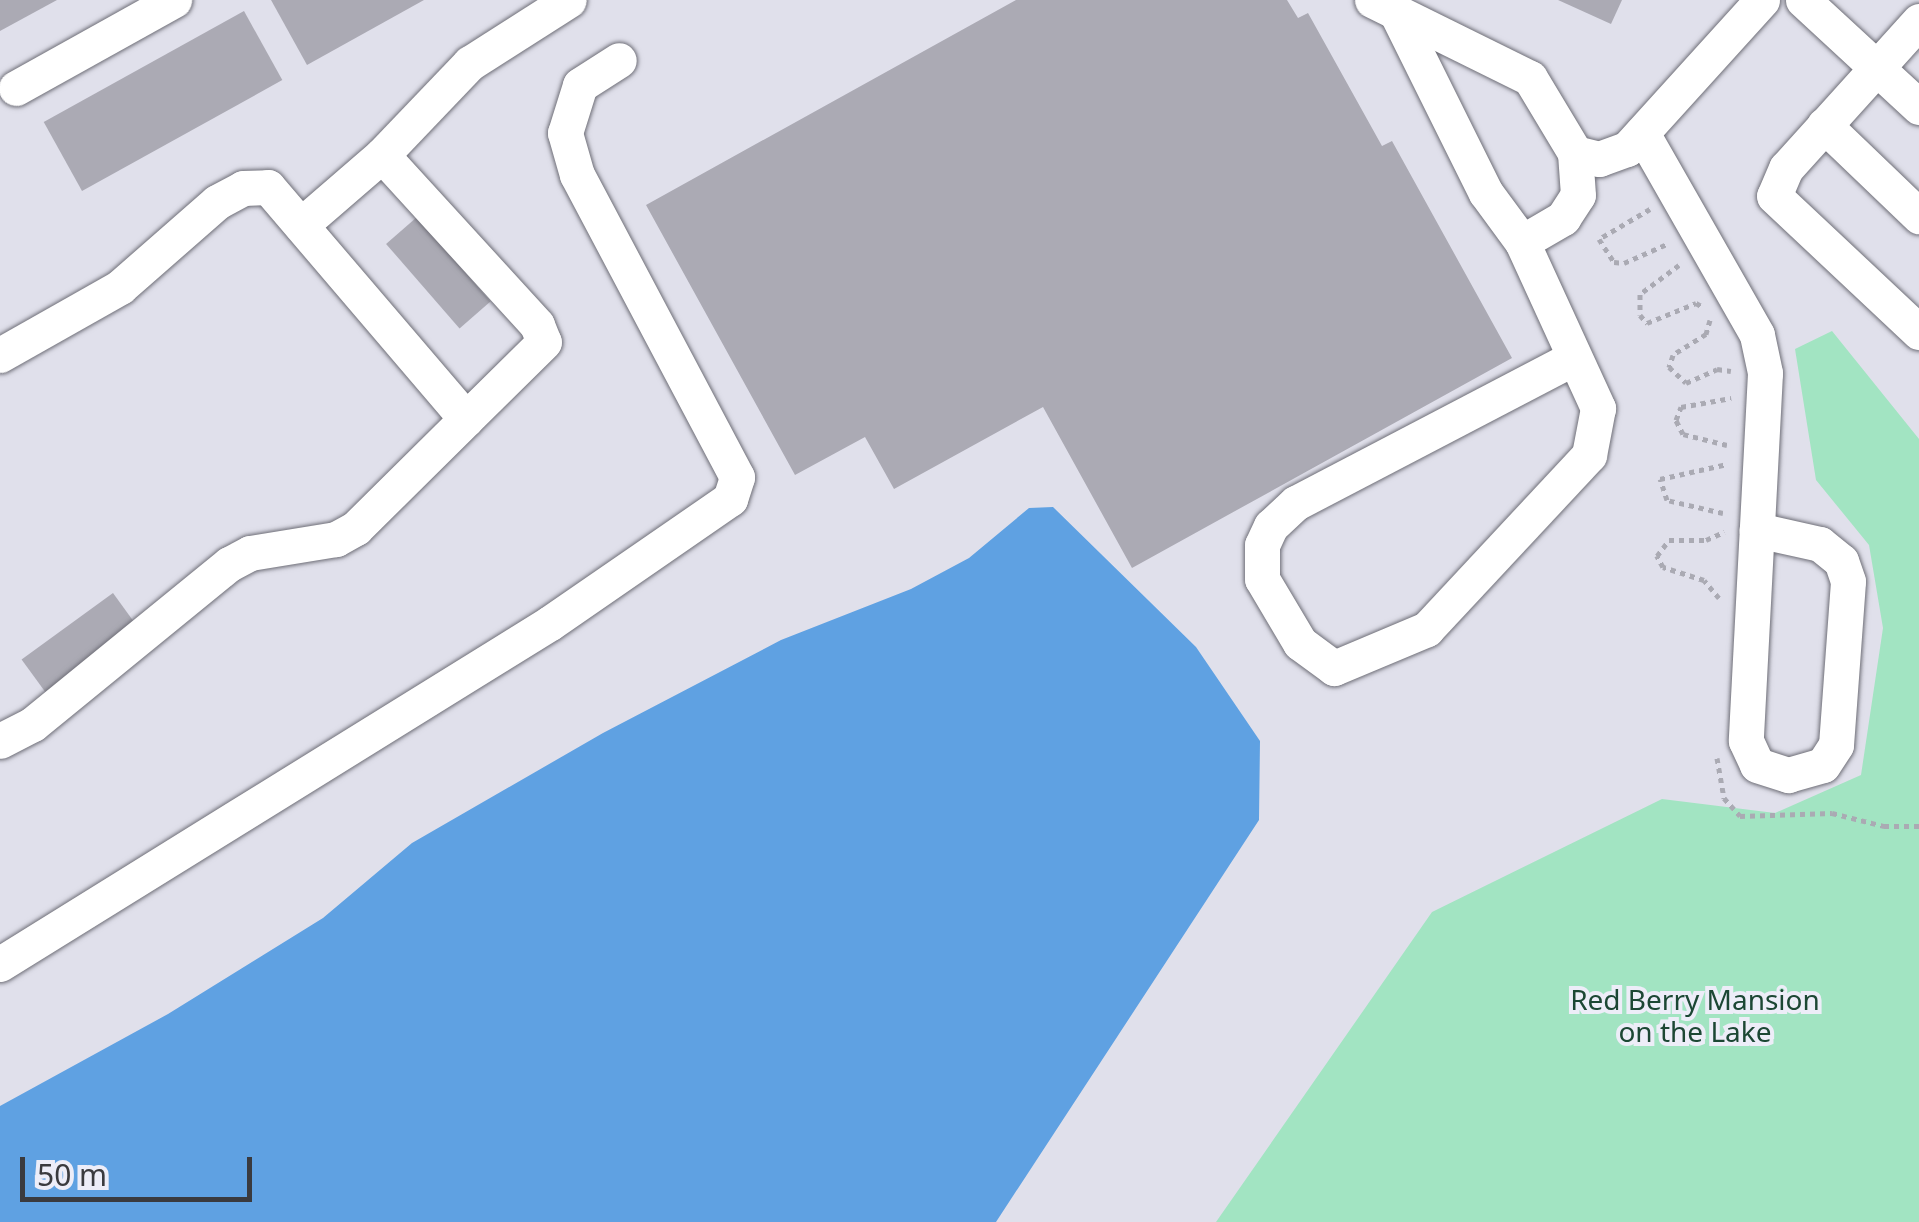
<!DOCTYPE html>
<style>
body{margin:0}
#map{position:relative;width:1919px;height:1222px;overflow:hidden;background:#e0e0eb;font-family:"Noto Sans",sans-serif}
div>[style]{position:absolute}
.green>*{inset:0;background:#a2e4c2}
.water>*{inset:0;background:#5fa1e2}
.building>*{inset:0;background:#abaab4;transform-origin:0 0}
.path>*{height:5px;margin-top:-2.5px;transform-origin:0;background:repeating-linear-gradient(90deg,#aaaab3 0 5px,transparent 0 10px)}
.roads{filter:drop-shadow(0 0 2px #6e6e77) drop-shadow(0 0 2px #6e6e77)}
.minor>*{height:35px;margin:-17.5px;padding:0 17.5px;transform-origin:17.5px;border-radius:17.5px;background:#fff}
span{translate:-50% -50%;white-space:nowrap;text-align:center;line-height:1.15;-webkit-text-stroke:8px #ededf8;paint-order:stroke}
.park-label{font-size:28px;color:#1c4734}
.scale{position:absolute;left:20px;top:1157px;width:232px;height:45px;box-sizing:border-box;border:5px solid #3a3a3e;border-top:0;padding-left:12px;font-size:30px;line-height:35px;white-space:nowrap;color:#3a3a3e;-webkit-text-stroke:8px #ededf8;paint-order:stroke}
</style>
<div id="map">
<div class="green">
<i style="clip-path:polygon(1832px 331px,1919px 439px,1919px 1222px,1216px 1222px,1432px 912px,1662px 799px,1775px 813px,1861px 775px,1883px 628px,1869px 545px,1816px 480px,1795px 349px)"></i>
</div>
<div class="water">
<i style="clip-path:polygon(1053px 507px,1196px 647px,1260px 741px,1259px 820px,996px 1222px,0 1222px,0 1106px,168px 1014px,323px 918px,412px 843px,603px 733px,781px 640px,911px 589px,969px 558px,1029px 508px)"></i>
</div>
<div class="building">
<i style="clip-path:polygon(0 0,57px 0,0 31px)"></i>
<i style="clip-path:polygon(271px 0,424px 0,307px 65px)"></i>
<i style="clip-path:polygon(1016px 0,1287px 0,1298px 18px,1308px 13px,1382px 146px,1392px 141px,1512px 358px,1132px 568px,1043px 407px,894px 489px,865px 437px,795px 475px,646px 205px)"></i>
<i style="clip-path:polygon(1558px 0,1622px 0,1611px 24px)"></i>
<i style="left:244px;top:11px;width:79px;height:229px;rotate:61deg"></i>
<i style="left:417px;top:217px;width:112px;height:41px;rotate:49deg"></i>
<i style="left:113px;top:593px;width:41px;height:113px;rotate:54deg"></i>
</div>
<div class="path">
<i style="left:1650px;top:209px;width:59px;rotate:149.5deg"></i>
<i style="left:1599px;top:239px;width:27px;rotate:57deg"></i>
<i style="left:1614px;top:262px;width:10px;rotate:6deg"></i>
<i style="left:1624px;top:263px;width:47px;rotate:-23.8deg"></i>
<i style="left:1679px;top:265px;width:49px;rotate:143.4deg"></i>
<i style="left:1640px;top:294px;width:21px;rotate:90deg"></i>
<i style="left:1640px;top:315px;width:11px;rotate:49deg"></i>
<i style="left:1647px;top:323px;width:53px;rotate:-22.2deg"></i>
<i style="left:1696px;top:303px;width:8px;rotate:30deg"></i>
<i style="left:1710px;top:320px;width:15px;rotate:106deg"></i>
<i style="left:1706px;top:334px;width:39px;rotate:148deg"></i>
<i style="left:1673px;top:355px;width:13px;rotate:108deg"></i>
<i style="left:1669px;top:367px;width:23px;rotate:43deg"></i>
<i style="left:1686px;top:383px;width:34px;rotate:-24deg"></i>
<i style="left:1717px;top:369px;width:14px;rotate:8deg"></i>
<i style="left:1727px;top:445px;width:45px;rotate:-166deg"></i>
<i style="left:1683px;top:434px;width:16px;rotate:-117deg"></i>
<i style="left:1676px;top:420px;width:14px;rotate:-69deg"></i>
<i style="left:1681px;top:407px;width:51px;rotate:-10.2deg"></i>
<i style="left:1723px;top:513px;width:57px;rotate:-166.9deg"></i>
<i style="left:1667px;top:500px;width:22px;rotate:-108deg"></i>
<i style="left:1660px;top:479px;width:69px;rotate:-12.6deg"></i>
<i style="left:1719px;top:598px;width:23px;rotate:-130deg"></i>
<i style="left:1704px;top:580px;width:43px;rotate:-162.4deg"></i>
<i style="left:1663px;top:567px;width:13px;rotate:-119deg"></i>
<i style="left:1657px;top:556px;width:20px;rotate:-53deg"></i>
<i style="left:1669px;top:540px;width:37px"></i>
<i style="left:1706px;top:540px;width:20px;rotate:-24deg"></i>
<i style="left:1717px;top:758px;width:41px;rotate:80.1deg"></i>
<i style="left:1724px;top:798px;width:24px;rotate:48deg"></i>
<i style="left:1740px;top:816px;width:92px;rotate:-1.9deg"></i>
<i style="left:1832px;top:813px;width:54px;rotate:14deg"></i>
<i style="left:1884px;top:826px;width:35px"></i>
</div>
<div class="roads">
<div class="minor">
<i style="left:1372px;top:0;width:176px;rotate:26.3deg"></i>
<i style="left:1530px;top:78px;width:87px;rotate:59deg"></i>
<i style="left:1575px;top:153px;width:25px;rotate:14deg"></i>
<i style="left:1599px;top:159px;width:30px;rotate:-20deg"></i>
<i style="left:1627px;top:149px;width:201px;rotate:-47.8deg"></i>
<i style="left:1803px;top:0;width:158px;rotate:42.7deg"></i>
<i style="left:1396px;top:12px;width:202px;rotate:63.6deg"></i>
<i style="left:1486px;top:193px;width:61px;rotate:53.7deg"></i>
<i style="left:1522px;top:242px;width:48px;rotate:-30.3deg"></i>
<i style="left:1563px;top:218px;width:27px;rotate:-57deg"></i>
<i style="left:1578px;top:195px;width:42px;rotate:-94.1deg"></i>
<i style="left:1919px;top:21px;width:198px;rotate:132.1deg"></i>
<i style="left:1786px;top:168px;width:30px;rotate:113deg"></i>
<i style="left:1774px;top:196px;width:199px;rotate:43.2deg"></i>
<i style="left:16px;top:88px;width:181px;rotate:-29.1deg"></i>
<i style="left:1824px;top:125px;width:132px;rotate:43.8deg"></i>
<i style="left:1642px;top:133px;width:232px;rotate:60.3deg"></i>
<i style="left:1757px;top:335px;width:39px;rotate:78deg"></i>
<i style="left:1765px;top:373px;width:368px;rotate:93deg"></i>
<i style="left:1746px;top:741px;width:26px;rotate:65deg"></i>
<i style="left:1757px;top:765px;width:33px;rotate:18deg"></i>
<i style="left:1788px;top:775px;width:36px;rotate:-16deg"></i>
<i style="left:1823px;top:765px;width:24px;rotate:-57deg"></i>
<i style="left:1836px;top:745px;width:164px;rotate:-85.8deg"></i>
<i style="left:1848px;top:581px;width:21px;rotate:-109deg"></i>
<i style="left:1841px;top:561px;width:27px;rotate:-141deg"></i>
<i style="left:1820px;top:544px;width:65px;rotate:-167.5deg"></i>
<i style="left:382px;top:155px;width:127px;rotate:-46.3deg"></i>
<i style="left:470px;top:63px;width:117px;rotate:-32.5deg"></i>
<i style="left:301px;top:225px;width:107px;rotate:-40.8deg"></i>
<i style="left:382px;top:155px;width:230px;rotate:47.6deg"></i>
<i style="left:537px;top:325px;width:18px;rotate:68deg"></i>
<i style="left:544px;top:342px;width:110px;rotate:135.4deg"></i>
<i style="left:1522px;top:242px;width:183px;rotate:65.4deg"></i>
<i style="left:1598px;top:408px;width:48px;rotate:100.8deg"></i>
<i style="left:1589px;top:455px;width:238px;rotate:133deg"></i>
<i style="left:1427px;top:629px;width:101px;rotate:157.2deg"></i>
<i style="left:1334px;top:668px;width:42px;rotate:-143.7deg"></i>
<i style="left:1300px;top:643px;width:74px;rotate:-120.7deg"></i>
<i style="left:1262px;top:579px;width:34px;rotate:-90deg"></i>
<i style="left:1262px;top:545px;width:21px;rotate:-65deg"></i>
<i style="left:1271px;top:526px;width:34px;rotate:-43deg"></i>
<i style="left:1296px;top:503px;width:313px;rotate:-27.6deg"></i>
<i style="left:0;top:355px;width:138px;rotate:-29.5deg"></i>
<i style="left:120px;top:287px;width:129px;rotate:-41.2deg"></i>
<i style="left:217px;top:202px;width:30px;rotate:-28deg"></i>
<i style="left:243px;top:188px;width:25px;rotate:-2deg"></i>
<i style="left:268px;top:187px;width:305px;rotate:49.5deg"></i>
<i style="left:466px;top:419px;width:155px;rotate:135.3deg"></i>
<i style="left:356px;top:528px;width:23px;rotate:151deg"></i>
<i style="left:336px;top:539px;width:87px;rotate:170.8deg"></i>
<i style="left:250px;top:553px;width:24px;rotate:152deg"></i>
<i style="left:229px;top:564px;width:253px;rotate:140.8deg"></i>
<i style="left:33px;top:724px;width:37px;rotate:153deg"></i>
<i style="left:0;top:964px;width:647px;rotate:-31.8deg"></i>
<i style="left:550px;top:623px;width:219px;rotate:-34.6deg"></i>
<i style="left:730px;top:499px;width:23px;rotate:-72deg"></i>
<i style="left:737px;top:477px;width:342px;rotate:-117.9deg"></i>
<i style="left:577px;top:175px;width:44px;rotate:-105.9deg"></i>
<i style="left:565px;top:133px;width:50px;rotate:-72.6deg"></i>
<i style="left:580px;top:85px;width:46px;rotate:-32.7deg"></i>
</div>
</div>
<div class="park-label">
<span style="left:1695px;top:1015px">Red Berry Mansion<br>on the Lake</span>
</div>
<div class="scale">50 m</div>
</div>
